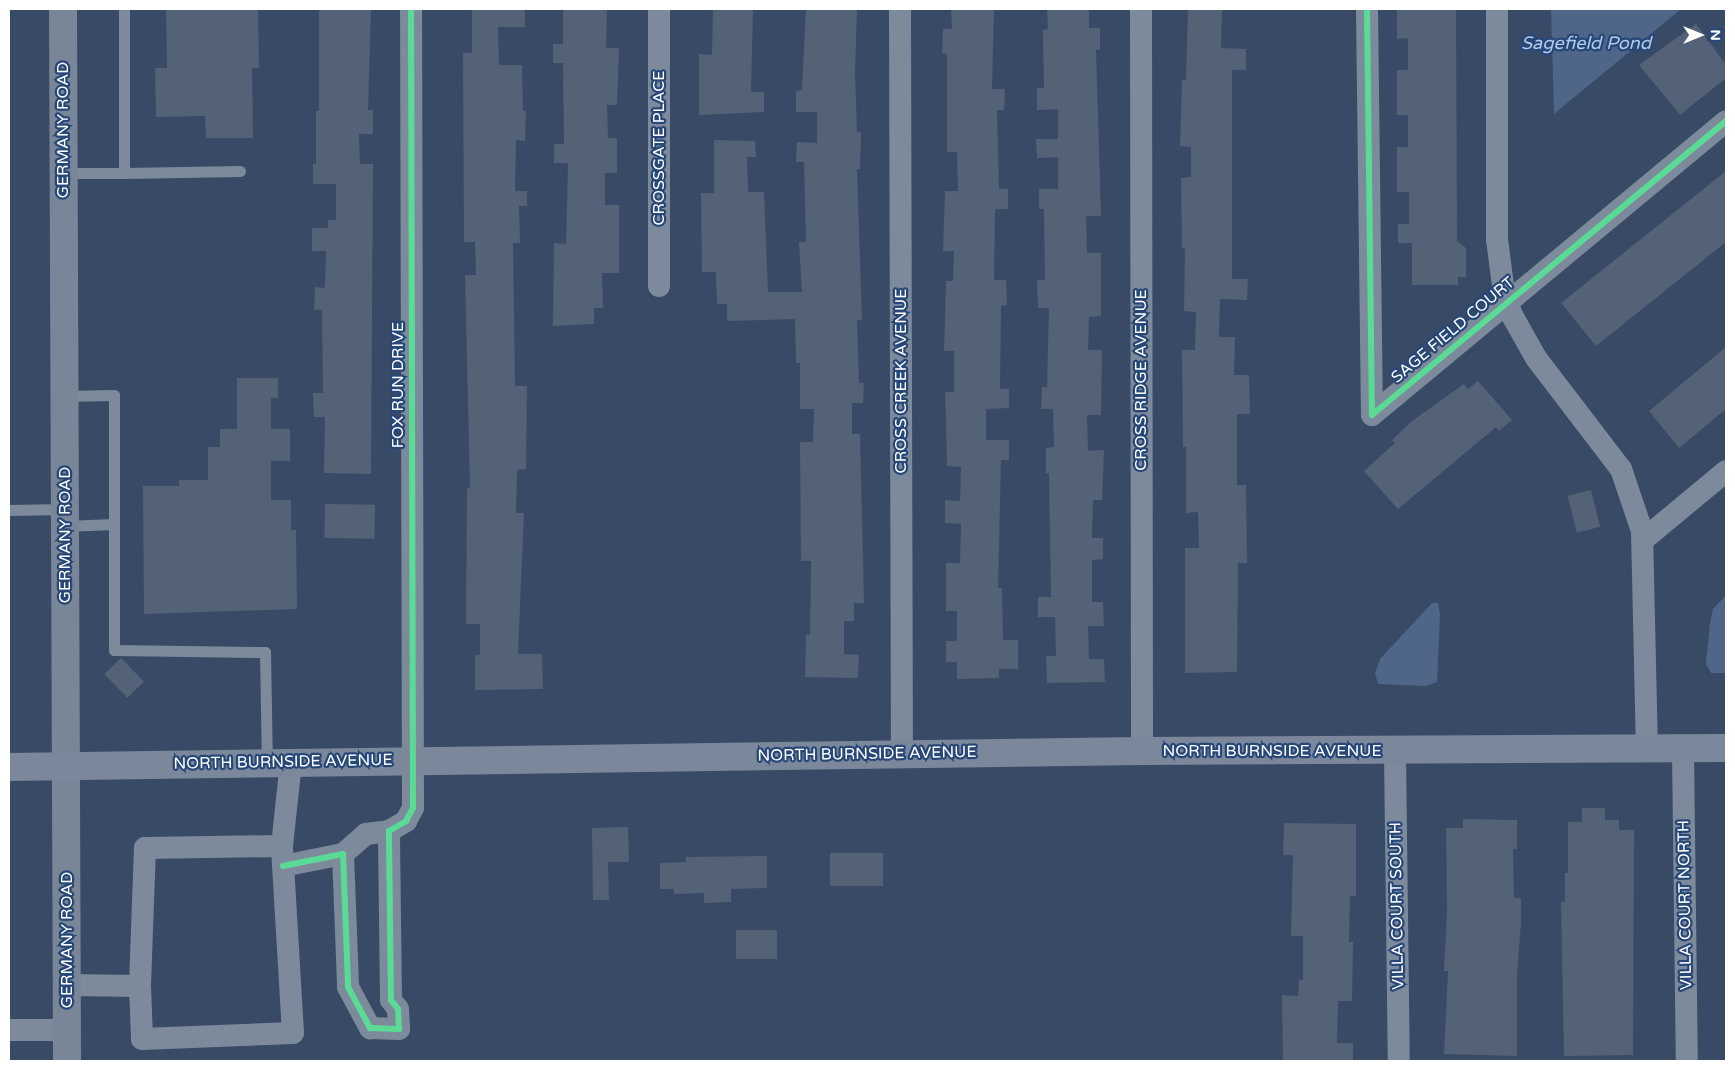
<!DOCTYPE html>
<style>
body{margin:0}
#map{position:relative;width:1735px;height:1070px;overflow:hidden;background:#384a65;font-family:"Varela Round",sans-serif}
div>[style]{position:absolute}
.water>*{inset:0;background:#4f6688}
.building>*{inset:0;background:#546277;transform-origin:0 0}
.lane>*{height:11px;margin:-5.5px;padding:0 5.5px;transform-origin:5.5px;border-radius:5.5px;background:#7c8a9c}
.street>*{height:22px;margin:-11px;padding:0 11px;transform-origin:11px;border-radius:11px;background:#7c8a9c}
.secondary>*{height:28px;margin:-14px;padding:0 14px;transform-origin:14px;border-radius:14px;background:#788698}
.primary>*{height:28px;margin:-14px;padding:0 14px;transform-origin:14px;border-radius:14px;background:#7b889b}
.cycleway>*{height:6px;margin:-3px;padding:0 3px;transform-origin:3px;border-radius:3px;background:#5adb95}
span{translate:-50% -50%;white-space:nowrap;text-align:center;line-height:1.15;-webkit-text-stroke:4.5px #264777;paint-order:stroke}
.street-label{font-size:16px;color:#fff}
.water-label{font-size:18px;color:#b3cbeb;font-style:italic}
.frame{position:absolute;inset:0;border:10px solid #fff;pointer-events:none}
.north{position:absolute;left:1675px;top:10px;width:50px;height:50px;-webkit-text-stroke:4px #264777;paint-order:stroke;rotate:90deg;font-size:14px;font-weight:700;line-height:20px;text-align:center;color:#fff}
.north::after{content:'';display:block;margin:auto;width:18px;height:22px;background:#fff;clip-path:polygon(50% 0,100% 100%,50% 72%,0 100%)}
</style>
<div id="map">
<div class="water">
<i style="clip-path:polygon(1551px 9px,1681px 9px,1554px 114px)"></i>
<i style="clip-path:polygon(1726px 595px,1726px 673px,1711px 673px,1706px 664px,1710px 623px,1713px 609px)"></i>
<i style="clip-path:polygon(1432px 603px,1438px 603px,1440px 614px,1437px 682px,1426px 686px,1378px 684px,1375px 673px,1380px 659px)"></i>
</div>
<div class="building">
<i style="clip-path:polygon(166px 9px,258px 9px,259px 68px,252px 68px,253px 138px,206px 138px,205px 116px,156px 117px,155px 68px,167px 68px)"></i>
<i style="clip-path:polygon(319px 9px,371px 9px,368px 110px,373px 110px,373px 134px,359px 134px,360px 164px,373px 164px,371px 474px,324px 473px,325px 417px,314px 417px,313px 393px,323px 393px,322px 310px,314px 310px,315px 287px,325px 288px,326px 251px,312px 251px,312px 228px,328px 228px,328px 220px,336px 220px,336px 184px,313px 184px,313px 164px,316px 164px,316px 111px,319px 111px)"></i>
<i style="clip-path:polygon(472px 9px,525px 9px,525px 27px,498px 27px,499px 65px,522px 65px,523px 111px,526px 111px,525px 141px,516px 140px,515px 191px,527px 191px,527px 206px,519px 206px,520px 243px,513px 243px,515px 386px,527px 386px,526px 469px,517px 470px,516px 513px,524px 513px,518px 654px,542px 654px,543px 689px,475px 690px,475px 655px,480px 655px,480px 624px,466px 624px,467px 488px,470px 488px,465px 275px,476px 275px,475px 242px,464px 242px,463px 53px,472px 53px)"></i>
<i style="clip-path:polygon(563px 9px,607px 9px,606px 48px,619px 48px,617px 105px,607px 105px,608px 138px,617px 138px,617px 173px,605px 173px,605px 205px,619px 205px,619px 273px,602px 273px,603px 308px,594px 308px,594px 324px,553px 326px,554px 243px,566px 244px,568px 163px,554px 163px,554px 144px,564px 144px,563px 63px,553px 63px,553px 44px,563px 44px)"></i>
<i style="clip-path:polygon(713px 9px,753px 9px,751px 92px,764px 92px,764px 112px,699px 115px,699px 54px,712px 55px)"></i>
<i style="clip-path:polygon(806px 9px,857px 9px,855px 72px,857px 132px,861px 132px,860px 169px,857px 169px,862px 320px,857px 320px,859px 383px,864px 383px,863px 403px,852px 403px,852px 434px,860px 434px,864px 603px,854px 603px,854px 621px,844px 621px,844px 654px,859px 655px,858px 678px,805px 677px,806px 635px,810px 635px,811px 561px,801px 561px,800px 442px,813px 442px,814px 409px,800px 409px,800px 363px,796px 363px,795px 319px,727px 321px,727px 304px,717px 304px,716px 272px,702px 272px,701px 193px,714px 193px,714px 140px,755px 141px,756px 157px,747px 157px,748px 192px,764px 192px,768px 292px,802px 292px,799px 242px,806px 242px,804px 162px,796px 162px,797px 142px,817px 143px,817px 112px,796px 112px,796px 91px,802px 90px)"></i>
<i style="clip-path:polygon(951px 9px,994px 9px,992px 89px,1005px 89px,1004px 110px,997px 110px,999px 189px,1008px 189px,1008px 209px,995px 209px,994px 280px,1006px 280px,1007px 305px,1001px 306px,1000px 389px,1009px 389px,1009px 408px,986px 409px,986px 440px,1009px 440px,1009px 460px,1001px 460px,998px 588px,1002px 588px,1003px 640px,1018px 640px,1018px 669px,999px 669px,999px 678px,957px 679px,957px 662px,946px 662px,946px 641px,957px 641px,957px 611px,946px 611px,946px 563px,960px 563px,961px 524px,945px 523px,945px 500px,960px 501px,961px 467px,947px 466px,946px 418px,945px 392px,954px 392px,954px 351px,944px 351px,946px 281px,953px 281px,954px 251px,943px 251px,945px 191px,958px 191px,957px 152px,947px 152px,947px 54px,942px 53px,943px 29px,952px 29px)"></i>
<i style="clip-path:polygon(1047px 9px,1089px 9px,1089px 28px,1100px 28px,1100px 50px,1096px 50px,1101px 216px,1086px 216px,1087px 253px,1101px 253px,1101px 316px,1089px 317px,1088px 350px,1102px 350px,1101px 415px,1087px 415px,1088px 451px,1104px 450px,1102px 500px,1093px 500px,1092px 538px,1103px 538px,1103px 559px,1092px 560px,1092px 602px,1103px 602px,1104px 626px,1088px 626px,1089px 659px,1104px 659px,1105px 682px,1047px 683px,1046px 656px,1056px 656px,1055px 617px,1038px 617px,1038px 597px,1051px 597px,1049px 473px,1046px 473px,1046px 448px,1054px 447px,1053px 409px,1041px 409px,1042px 387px,1047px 387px,1049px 308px,1038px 308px,1037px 280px,1045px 280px,1044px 209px,1039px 209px,1039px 189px,1058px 189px,1058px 157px,1037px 158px,1036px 139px,1058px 139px,1058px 109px,1037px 110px,1037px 88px,1044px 88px,1043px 30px,1048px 29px)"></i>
<i style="clip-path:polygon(1188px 9px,1222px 9px,1221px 48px,1246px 49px,1246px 70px,1232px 70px,1232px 279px,1248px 279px,1247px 300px,1220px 299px,1219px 337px,1235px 337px,1234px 375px,1249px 375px,1250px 414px,1237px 414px,1237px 485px,1246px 485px,1247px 563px,1238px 563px,1237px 672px,1185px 673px,1185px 548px,1199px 548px,1198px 512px,1186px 513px,1186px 447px,1183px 447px,1182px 350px,1195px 350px,1196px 312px,1184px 311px,1185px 248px,1182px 248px,1181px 178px,1191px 177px,1191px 147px,1180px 146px,1182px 80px,1186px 80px)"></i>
<i style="clip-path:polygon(1397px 9px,1456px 9px,1457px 241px,1466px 248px,1466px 277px,1458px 277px,1458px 285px,1412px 285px,1412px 243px,1398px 243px,1398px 224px,1409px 224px,1409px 192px,1397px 192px,1397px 147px,1408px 147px,1408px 115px,1397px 115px,1397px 70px,1408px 70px,1408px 38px,1397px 39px)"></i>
<i style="clip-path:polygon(1696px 24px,1726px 65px,1726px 78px,1680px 115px,1639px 65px)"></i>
<i style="clip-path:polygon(1726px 171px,1726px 242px,1596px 346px,1561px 303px)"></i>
<i style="clip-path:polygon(1726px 347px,1726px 409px,1679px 448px,1649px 411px)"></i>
<i style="clip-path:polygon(237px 378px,278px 378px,278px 398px,271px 398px,271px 429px,290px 429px,290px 461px,271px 461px,271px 500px,291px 500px,291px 530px,296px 530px,297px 609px,144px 614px,143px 486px,179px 486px,179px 480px,208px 480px,208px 447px,220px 447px,220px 429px,237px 429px)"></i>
<i style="clip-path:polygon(1478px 381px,1512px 420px,1499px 431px,1496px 427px,1398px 509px,1364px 471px,1395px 443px,1392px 440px,1412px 421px,1464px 384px,1468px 389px)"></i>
<i style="left:1591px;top:490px;width:38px;height:24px;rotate:76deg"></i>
<i style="left:325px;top:504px;width:50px;height:34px;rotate:1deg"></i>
<i style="left:121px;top:658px;width:33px;height:23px;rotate:46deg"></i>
<i style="clip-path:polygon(1582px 808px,1605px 808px,1605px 820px,1619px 820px,1619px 830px,1634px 830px,1633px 1055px,1564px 1056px,1561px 902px,1565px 902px,1565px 873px,1568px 873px,1568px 822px,1582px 822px)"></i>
<i style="clip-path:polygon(1463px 819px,1517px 820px,1517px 849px,1513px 849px,1514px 898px,1521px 898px,1521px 923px,1517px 974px,1517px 1056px,1444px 1054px,1448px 971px,1444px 971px,1447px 911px,1446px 828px,1463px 828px)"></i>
<i style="clip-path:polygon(1284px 823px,1356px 824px,1356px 896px,1350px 896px,1349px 942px,1353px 942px,1352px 1001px,1338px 1001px,1337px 1043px,1353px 1043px,1353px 1061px,1283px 1061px,1282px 995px,1298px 996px,1299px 980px,1303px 980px,1303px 936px,1291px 936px,1293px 855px,1283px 855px)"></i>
<i style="clip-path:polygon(628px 827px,629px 862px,608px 862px,609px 900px,593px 900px,592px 828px)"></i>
<i style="left:883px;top:853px;width:33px;height:53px;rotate:90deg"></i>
<i style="clip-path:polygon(767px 856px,767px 888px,731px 889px,731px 902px,704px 903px,704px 893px,674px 894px,674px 889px,660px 889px,660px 863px,686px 862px,686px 857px)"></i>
<i style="left:777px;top:930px;width:29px;height:41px;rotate:90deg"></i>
</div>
<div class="lane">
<i style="left:63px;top:173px;width:61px"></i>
<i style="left:124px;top:173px;width:164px;rotate:-90deg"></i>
<i style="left:124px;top:173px;width:116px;rotate:-1deg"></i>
<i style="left:64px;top:396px;width:50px;rotate:-1.1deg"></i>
<i style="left:114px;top:395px;width:255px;rotate:90deg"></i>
<i style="left:114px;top:650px;width:151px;rotate:0.8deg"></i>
<i style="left:265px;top:652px;width:111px;rotate:89deg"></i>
<i style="left:9px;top:510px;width:56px;rotate:-1deg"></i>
<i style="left:65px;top:526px;width:49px;rotate:-2.3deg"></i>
</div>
<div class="street">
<i style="left:659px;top:9px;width:277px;rotate:90deg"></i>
<i style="left:900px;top:9px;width:745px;rotate:89.85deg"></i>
<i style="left:1141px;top:9px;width:742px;rotate:89.92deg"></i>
<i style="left:1367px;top:9px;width:406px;rotate:89.3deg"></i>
<i style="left:1372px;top:415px;width:460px;rotate:-39.7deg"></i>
<i style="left:1497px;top:9px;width:230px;rotate:90deg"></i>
<i style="left:1497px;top:239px;width:55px;rotate:82.7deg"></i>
<i style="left:1504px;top:294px;width:25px;rotate:69deg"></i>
<i style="left:1513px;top:317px;width:47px;rotate:60.7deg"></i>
<i style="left:1536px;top:358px;width:140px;rotate:52.6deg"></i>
<i style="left:1621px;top:469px;width:65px;rotate:71.3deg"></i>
<i style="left:1642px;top:531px;width:220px;rotate:88.7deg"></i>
<i style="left:1643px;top:540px;width:108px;rotate:-39.7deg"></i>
<i style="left:1683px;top:750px;width:311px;rotate:89.3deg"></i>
<i style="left:1395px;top:752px;width:309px;rotate:89.3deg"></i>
<i style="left:282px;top:846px;width:137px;rotate:179.2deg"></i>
<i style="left:145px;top:848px;width:138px;rotate:92.1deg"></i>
<i style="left:140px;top:986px;width:53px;rotate:87.8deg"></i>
<i style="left:142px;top:1039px;width:151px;rotate:-2.3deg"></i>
<i style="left:293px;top:1033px;width:187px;rotate:-93.4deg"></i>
<i style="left:282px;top:846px;width:84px;rotate:-83.9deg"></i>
<i style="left:343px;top:854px;width:30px;rotate:-41deg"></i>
<i style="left:366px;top:834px;width:23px;rotate:-7deg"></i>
<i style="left:283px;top:866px;width:61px;rotate:-11.3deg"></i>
<i style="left:343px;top:854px;width:133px;rotate:87.8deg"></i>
<i style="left:348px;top:987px;width:47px;rotate:61.8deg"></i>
<i style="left:370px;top:1028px;width:29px;rotate:2deg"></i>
<i style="left:399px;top:1029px;width:20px;rotate:-93deg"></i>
<i style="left:398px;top:1009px;width:11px;rotate:-128deg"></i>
<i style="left:391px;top:1000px;width:169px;rotate:-90.7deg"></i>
<i style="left:389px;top:831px;width:20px;rotate:-30deg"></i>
<i style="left:406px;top:821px;width:15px;rotate:-62deg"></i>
<i style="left:413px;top:808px;width:799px;rotate:-90.14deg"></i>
<i style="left:67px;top:985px;width:73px;rotate:0.8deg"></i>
<i style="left:9px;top:1030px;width:58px"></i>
</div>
<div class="secondary">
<i style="left:63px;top:9px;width:1052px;rotate:89.78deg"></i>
</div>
<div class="primary">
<i style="left:9px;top:767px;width:1133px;rotate:-0.81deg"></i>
<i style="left:1142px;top:751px;width:584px;rotate:-0.29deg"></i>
</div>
<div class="cycleway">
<i style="left:1367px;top:9px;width:406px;rotate:89.3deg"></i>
<i style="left:1372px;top:415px;width:460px;rotate:-39.7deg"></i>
<i style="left:283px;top:866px;width:61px;rotate:-11.3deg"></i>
<i style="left:343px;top:854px;width:133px;rotate:87.8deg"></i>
<i style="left:348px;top:987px;width:47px;rotate:61.8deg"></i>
<i style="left:370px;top:1028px;width:29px;rotate:2deg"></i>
<i style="left:399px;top:1029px;width:20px;rotate:-93deg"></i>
<i style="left:398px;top:1009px;width:11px;rotate:-128deg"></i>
<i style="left:391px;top:1000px;width:169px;rotate:-90.7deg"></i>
<i style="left:389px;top:831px;width:20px;rotate:-30deg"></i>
<i style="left:406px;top:821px;width:15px;rotate:-62deg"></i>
<i style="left:413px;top:808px;width:799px;rotate:-90.14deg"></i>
</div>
<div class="street-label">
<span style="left:63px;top:130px;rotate:-90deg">GERMANY ROAD</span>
<span style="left:659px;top:148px;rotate:-90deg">CROSSGATE PLACE</span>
<span style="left:1453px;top:330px;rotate:-40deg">SAGE FIELD COURT</span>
<span style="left:1141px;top:380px;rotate:-90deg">CROSS RIDGE AVENUE</span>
<span style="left:901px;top:381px;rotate:-90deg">CROSS CREEK AVENUE</span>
<span style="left:398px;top:385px;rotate:-90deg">FOX RUN DRIVE</span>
<span style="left:65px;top:535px;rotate:-90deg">GERMANY ROAD</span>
<span style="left:1272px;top:751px">NORTH BURNSIDE AVENUE</span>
<span style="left:867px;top:754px;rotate:-1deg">NORTH BURNSIDE AVENUE</span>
<span style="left:283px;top:762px;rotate:-1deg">NORTH BURNSIDE AVENUE</span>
<span style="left:1685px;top:905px;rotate:-91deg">VILLA COURT NORTH</span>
<span style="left:1397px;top:906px;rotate:-91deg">VILLA COURT SOUTH</span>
<span style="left:67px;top:940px;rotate:-90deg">GERMANY ROAD</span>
</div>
<div class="water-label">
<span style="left:1586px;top:43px">Sagefield Pond</span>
</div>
<div class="frame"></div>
<div class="north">N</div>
</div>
